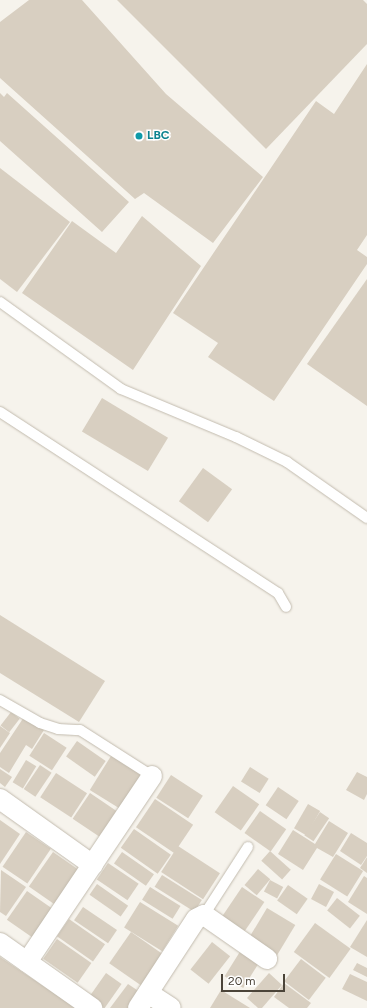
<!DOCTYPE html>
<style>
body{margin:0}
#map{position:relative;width:367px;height:1008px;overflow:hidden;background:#f6f3ec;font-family:Figtree,sans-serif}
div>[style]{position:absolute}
.building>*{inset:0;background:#d8cfc1;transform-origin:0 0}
.roads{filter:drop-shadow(0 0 1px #c2bbae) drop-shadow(0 0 1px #c2bbae)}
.service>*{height:10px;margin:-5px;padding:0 5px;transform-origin:5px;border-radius:5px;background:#fff}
.minor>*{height:20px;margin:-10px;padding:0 10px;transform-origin:10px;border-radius:10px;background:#fff}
.dots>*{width:11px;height:11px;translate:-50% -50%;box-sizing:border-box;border:2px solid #fff;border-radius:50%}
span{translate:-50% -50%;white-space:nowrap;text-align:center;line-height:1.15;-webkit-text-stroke:3px #fff;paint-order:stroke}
.culture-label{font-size:12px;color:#0d838f;font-weight:700}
.left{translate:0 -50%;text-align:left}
.scale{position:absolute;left:221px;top:974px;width:64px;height:18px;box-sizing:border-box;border:2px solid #4b4439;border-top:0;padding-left:5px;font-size:12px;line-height:14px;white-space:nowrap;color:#4b4439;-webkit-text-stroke:3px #fff;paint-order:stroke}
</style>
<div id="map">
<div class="building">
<i style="clip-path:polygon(29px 0,82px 0,166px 94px,263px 177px,213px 243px,144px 193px,135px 199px,0 78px,0 22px)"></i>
<i style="clip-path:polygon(117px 0,363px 0,367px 4px,367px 44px,266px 149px)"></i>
<i style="clip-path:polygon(367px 64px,367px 235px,357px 250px,367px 257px,367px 264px,274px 401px,208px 357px,218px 343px,173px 313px,316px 101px,334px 114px)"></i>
<i style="clip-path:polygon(0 93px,4px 97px,7px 93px,129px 202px,102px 232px,0 141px)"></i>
<i style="clip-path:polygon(0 168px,70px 222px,17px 292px,0 279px)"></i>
<i style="clip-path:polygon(142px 216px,201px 266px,133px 370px,22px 293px,72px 221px,116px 253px)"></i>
<i style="clip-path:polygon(367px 279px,367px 406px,307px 364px)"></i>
<i style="left:102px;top:398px;width:77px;height:39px;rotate:31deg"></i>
<i style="left:203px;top:468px;width:36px;height:41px;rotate:36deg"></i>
<i style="clip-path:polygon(0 615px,105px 681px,79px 722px,0 673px)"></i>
<i style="left:11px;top:712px;width:11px;height:17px;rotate:38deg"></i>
<i style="clip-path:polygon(24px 717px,44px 730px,32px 749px,26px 745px,9px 773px,0 767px,0 753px)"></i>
<i style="clip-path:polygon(0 726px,10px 733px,0 748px)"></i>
<i style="left:44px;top:733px;width:27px;height:27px;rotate:33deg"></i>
<i style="left:77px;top:741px;width:35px;height:19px;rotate:35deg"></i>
<i style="left:111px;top:756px;width:39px;height:40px;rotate:32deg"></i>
<i style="left:26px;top:760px;width:12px;height:26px;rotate:31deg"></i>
<i style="left:40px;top:765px;width:14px;height:29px;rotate:34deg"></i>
<i style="left:250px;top:767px;width:22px;height:17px;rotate:32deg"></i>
<i style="clip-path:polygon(0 769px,12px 777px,5px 787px,0 783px)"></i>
<i style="clip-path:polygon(357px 772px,367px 777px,367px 794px,364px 800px,346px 790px)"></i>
<i style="left:56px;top:773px;width:37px;height:29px;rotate:33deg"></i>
<i style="left:171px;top:775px;width:38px;height:27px;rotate:33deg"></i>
<i style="left:233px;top:786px;width:32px;height:32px;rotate:35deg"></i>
<i style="left:278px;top:787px;width:25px;height:22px;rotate:34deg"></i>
<i style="left:90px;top:793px;width:32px;height:31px;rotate:34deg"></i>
<i style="left:155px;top:799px;width:46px;height:34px;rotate:34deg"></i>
<i style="left:308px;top:804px;width:14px;height:28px;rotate:30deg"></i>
<i style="left:260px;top:811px;width:32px;height:27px;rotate:35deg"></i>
<i style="left:320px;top:812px;width:11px;height:28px;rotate:34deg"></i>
<i style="clip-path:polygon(0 820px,20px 834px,0 864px)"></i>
<i style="clip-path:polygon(329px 821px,348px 833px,333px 857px,317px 848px,303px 870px,278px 854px,293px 830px,315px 844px)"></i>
<i style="left:134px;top:829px;width:45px;height:23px;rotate:35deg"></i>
<i style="left:26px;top:832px;width:30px;height:42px;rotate:34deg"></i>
<i style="clip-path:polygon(351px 833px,367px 843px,367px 856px,361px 865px,340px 851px)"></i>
<i style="left:178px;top:846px;width:50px;height:31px;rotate:33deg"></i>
<i style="left:270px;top:851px;width:28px;height:13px;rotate:42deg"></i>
<i style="left:53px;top:852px;width:32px;height:42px;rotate:35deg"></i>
<i style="left:122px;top:852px;width:39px;height:14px;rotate:35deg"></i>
<i style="left:336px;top:854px;width:32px;height:30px;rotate:32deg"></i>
<i style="clip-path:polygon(367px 857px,367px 873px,360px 868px)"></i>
<i style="left:108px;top:863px;width:37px;height:20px;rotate:34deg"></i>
<i style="left:258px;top:869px;width:16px;height:21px;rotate:40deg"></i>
<i style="clip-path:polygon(1px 870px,26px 887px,6px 916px,0 912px)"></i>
<i style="left:162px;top:875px;width:47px;height:14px;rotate:32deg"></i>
<i style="clip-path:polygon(364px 876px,367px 878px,367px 914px,348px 902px)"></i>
<i style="left:270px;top:880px;width:15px;height:13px;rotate:28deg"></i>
<i style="left:97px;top:884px;width:38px;height:13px;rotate:35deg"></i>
<i style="left:319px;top:884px;width:17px;height:17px;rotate:28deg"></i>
<i style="left:288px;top:885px;width:24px;height:19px;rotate:35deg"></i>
<i style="left:150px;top:887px;width:36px;height:15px;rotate:32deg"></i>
<i style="left:242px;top:887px;width:27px;height:35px;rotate:34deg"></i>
<i style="left:27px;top:891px;width:32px;height:35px;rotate:35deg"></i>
<i style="left:337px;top:898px;width:29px;height:16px;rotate:38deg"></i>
<i style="left:140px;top:902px;width:45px;height:30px;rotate:32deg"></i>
<i style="left:83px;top:907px;width:41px;height:16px;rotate:34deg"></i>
<i style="left:267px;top:908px;width:33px;height:36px;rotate:31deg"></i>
<i style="left:69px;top:919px;width:44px;height:21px;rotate:35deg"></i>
<i style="clip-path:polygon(367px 920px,367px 957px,350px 947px)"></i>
<i style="left:315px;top:923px;width:44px;height:36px;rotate:36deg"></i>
<i style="left:131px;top:932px;width:39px;height:38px;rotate:35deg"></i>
<i style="left:57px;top:939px;width:42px;height:24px;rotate:35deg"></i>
<i style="left:212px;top:942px;width:23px;height:35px;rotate:38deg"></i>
<i style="left:241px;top:950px;width:22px;height:31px;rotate:32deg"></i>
<i style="clip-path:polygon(0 957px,76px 1008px,0 1008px)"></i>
<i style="left:301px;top:959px;width:31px;height:28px;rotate:37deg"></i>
<i style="clip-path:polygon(357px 963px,367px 968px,367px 977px,353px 970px)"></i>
<i style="left:106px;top:973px;width:19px;height:30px;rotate:35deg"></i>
<i style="clip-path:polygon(269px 973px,282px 985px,262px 1008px,258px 1008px,247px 998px)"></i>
<i style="clip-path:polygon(350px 974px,367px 982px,367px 1001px,342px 989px)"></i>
<i style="clip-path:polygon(284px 983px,311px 1003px,307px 1008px,289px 1008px,274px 997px)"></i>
<i style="clip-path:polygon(128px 984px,140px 992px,129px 1008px,110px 1008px)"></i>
<i style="clip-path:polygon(221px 990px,250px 1008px,210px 1008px)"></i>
</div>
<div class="roads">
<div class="service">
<i style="left:0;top:302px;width:149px;rotate:35.7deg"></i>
<i style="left:121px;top:389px;width:125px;rotate:22.7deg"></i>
<i style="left:236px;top:437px;width:57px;rotate:26.1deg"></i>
<i style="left:287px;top:462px;width:98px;rotate:35deg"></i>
<i style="left:0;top:412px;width:332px;rotate:33.1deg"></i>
<i style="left:278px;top:593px;width:16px;rotate:60deg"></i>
<i style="left:0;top:700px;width:46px;rotate:29.9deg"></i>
<i style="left:40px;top:723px;width:19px;rotate:18deg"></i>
<i style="left:58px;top:729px;width:22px;rotate:3deg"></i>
<i style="left:80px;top:730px;width:85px;rotate:32.6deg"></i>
<i style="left:204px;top:915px;width:81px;rotate:-57.1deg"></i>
</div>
<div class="minor">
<i style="left:0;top:799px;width:114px;rotate:35.4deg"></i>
<i style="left:0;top:943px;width:113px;rotate:35.2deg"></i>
<i style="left:27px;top:962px;width:224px;rotate:-56.1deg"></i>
<i style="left:148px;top:993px;width:27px;rotate:33deg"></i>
<i style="left:138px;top:1008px;width:106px;rotate:-56.9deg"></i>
<i style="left:196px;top:919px;width:9px;rotate:-27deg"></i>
<i style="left:204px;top:915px;width:77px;rotate:34.9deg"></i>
</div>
</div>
<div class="dots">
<i style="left:139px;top:136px;background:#0f9aa8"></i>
</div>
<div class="culture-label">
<span class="left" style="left:147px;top:136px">LBC</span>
</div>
<div class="scale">20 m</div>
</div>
